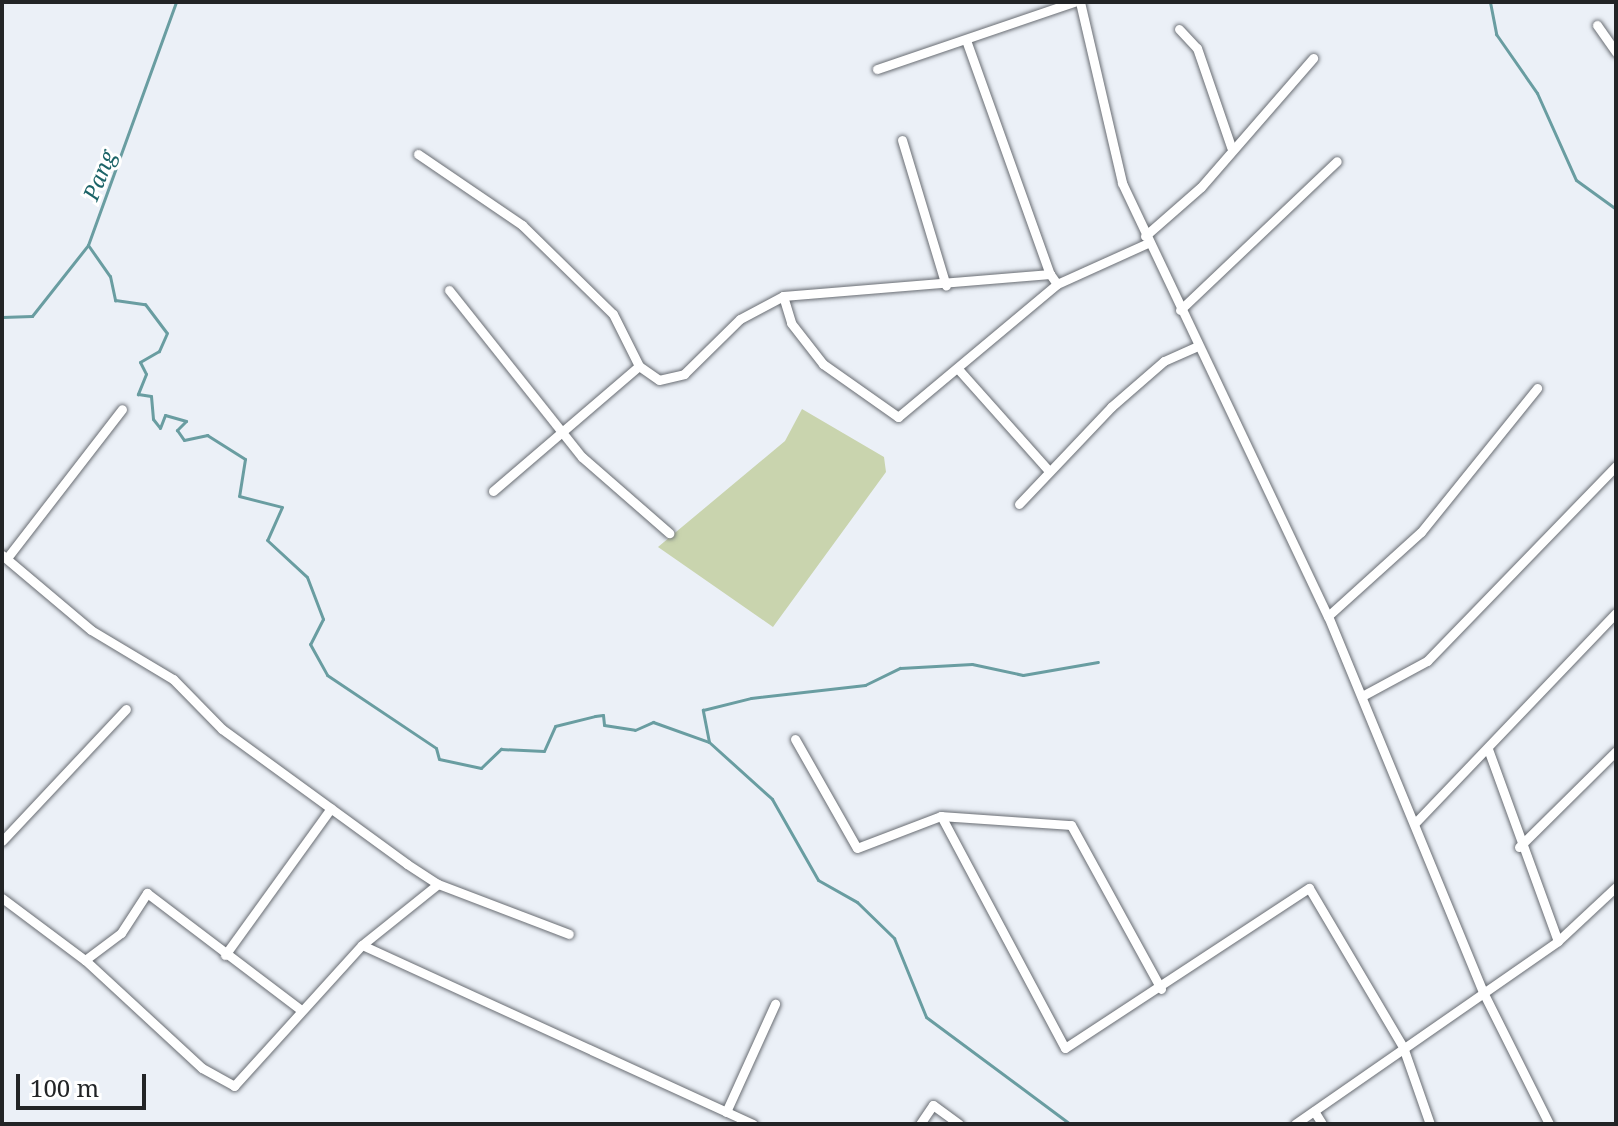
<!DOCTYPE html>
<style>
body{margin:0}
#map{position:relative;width:1618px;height:1126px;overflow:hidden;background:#ebf0f7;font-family:"Noto Serif",serif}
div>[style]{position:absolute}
.green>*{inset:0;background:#c9d4ae}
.stream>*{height:3px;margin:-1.5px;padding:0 1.5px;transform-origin:1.5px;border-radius:1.5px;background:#699da1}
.roads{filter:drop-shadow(0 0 2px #696d73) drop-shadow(0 0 2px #696d73)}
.street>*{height:9px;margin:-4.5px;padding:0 4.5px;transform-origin:4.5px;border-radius:4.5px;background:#fff}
span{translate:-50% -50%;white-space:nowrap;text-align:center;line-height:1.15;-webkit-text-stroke:6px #fff;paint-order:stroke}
.water-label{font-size:22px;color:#1b6367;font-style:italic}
.frame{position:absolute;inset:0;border:4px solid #222426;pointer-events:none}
.scale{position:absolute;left:16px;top:1074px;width:130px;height:36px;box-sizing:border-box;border:4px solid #222426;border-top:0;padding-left:10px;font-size:24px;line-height:28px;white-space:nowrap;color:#222426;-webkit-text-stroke:6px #fff;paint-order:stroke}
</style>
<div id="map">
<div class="green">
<i style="clip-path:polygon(802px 409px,884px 457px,886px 472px,773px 627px,658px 547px,785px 441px)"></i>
</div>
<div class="stream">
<i style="left:1490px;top:2px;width:33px;rotate:79deg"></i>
<i style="left:1496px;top:34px;width:72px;rotate:55.2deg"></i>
<i style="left:1537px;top:93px;width:95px;rotate:65.9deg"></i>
<i style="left:1576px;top:180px;width:49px;rotate:35.9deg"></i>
<i style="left:88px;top:245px;width:38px;rotate:55deg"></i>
<i style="left:110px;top:276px;width:25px;rotate:78deg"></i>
<i style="left:115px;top:300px;width:30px;rotate:8deg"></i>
<i style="left:145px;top:304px;width:36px;rotate:53deg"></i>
<i style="left:167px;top:333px;width:20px;rotate:114deg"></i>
<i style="left:159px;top:351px;width:22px;rotate:150deg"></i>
<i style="left:140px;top:362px;width:13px;rotate:63deg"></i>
<i style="left:146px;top:374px;width:22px;rotate:112deg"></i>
<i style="left:138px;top:394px;width:13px;rotate:9deg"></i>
<i style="left:151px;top:396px;width:23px;rotate:85deg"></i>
<i style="left:153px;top:419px;width:11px;rotate:52deg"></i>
<i style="left:160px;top:428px;width:14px;rotate:-69deg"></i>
<i style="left:165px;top:415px;width:22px;rotate:16deg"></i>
<i style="left:186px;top:421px;width:13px;rotate:135deg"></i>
<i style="left:177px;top:430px;width:12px;rotate:55deg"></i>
<i style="left:184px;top:440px;width:24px;rotate:-12deg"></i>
<i style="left:207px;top:435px;width:45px;rotate:32.3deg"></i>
<i style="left:245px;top:459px;width:37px;rotate:99deg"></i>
<i style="left:239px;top:496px;width:44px;rotate:14.3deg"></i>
<i style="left:282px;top:507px;width:36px;rotate:114deg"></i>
<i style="left:267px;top:540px;width:54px;rotate:42.8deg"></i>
<i style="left:307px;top:577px;width:45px;rotate:69.1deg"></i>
<i style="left:323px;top:619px;width:28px;rotate:117deg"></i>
<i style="left:310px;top:644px;width:35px;rotate:61deg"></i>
<i style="left:327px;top:675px;width:131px;rotate:33.8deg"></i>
<i style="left:436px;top:748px;width:11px;rotate:75deg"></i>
<i style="left:439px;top:759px;width:43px;rotate:12.1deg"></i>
<i style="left:481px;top:768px;width:28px;rotate:-44deg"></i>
<i style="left:501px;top:749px;width:43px;rotate:2.7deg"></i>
<i style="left:544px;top:751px;width:27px;rotate:-66deg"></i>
<i style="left:555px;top:726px;width:41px;rotate:-14deg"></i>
<i style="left:595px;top:716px;width:8px;rotate:-7deg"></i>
<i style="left:603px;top:715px;width:10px;rotate:84deg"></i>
<i style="left:604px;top:725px;width:31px;rotate:9deg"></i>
<i style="left:635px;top:730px;width:20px;rotate:-24deg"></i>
<i style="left:653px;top:722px;width:59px;rotate:19.7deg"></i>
<i style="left:709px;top:742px;width:85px;rotate:42.1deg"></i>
<i style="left:772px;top:799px;width:93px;rotate:60.4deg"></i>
<i style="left:818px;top:880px;width:45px;rotate:29.4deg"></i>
<i style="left:857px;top:902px;width:52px;rotate:44.2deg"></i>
<i style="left:894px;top:938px;width:85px;rotate:67.9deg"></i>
<i style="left:926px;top:1017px;width:179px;rotate:36.6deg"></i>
<i style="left:2px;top:317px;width:30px;rotate:-2deg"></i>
<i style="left:32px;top:316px;width:90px;rotate:-51.7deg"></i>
<i style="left:88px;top:245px;width:258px;rotate:-70.1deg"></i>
<i style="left:709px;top:742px;width:33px;rotate:-101deg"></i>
<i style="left:703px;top:710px;width:49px;rotate:-14deg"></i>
<i style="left:751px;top:698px;width:115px;rotate:-6.5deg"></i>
<i style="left:865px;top:685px;width:39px;rotate:-26deg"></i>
<i style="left:900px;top:668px;width:72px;rotate:-3.2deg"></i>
<i style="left:972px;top:664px;width:52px;rotate:12.2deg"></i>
<i style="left:1023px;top:675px;width:76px;rotate:-9.8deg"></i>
</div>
<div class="roads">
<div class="street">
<i style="left:1080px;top:2px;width:186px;rotate:76.9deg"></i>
<i style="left:1122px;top:183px;width:480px;rotate:64.6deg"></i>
<i style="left:1328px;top:616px;width:407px;rotate:67.6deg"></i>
<i style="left:1483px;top:992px;width:148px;rotate:63.4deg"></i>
<i style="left:1597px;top:25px;width:33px;rotate:55deg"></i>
<i style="left:1179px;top:29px;width:26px;rotate:47deg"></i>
<i style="left:1197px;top:48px;width:105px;rotate:71deg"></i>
<i style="left:966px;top:40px;width:249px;rotate:70.3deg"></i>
<i style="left:877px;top:69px;width:208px;rotate:-18.8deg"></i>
<i style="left:902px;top:140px;width:152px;rotate:73.2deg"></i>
<i style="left:418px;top:154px;width:126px;rotate:34.3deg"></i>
<i style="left:522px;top:225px;width:127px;rotate:44.4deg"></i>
<i style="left:613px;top:314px;width:58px;rotate:63.4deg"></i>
<i style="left:639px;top:366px;width:24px;rotate:35deg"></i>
<i style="left:659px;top:380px;width:26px;rotate:-13deg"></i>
<i style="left:684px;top:374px;width:78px;rotate:-44.5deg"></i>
<i style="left:740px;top:319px;width:49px;rotate:-28.1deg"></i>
<i style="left:783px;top:296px;width:268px;rotate:-4.7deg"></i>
<i style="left:1050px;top:274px;width:12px;rotate:55deg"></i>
<i style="left:1145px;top:236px;width:74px;rotate:-41.2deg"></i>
<i style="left:1201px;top:187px;width:171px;rotate:-49deg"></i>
<i style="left:449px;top:290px;width:213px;rotate:51.5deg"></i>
<i style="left:582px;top:457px;width:116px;rotate:41.1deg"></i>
<i style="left:783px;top:296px;width:28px;rotate:73deg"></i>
<i style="left:791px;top:323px;width:52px;rotate:52deg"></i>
<i style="left:823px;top:364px;width:92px;rotate:35.2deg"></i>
<i style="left:898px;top:417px;width:207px;rotate:-39.9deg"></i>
<i style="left:1057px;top:284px;width:100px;rotate:-24.3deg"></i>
<i style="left:1180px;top:310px;width:216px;rotate:-43.5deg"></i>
<i style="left:959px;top:370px;width:135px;rotate:48.3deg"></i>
<i style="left:493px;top:491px;width:192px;rotate:-40.6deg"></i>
<i style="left:1019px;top:504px;width:134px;rotate:-46.5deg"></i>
<i style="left:1111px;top:407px;width:70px;rotate:-41deg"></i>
<i style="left:1164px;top:361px;width:36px;rotate:-24deg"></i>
<i style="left:2px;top:555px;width:116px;rotate:40.1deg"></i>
<i style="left:91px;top:630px;width:96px;rotate:30.9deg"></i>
<i style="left:173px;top:679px;width:70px;rotate:45.6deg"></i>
<i style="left:222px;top:729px;width:229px;rotate:36.1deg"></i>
<i style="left:407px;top:864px;width:37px;rotate:33deg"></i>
<i style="left:438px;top:884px;width:140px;rotate:20.9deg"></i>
<i style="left:7px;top:558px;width:188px;rotate:-52.3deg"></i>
<i style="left:1328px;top:616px;width:125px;rotate:-42.1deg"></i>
<i style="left:1421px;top:532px;width:185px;rotate:-51.1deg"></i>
<i style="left:1364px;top:695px;width:72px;rotate:-28.4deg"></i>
<i style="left:1427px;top:661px;width:272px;rotate:-45.9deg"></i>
<i style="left:795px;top:739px;width:125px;rotate:60.4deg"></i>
<i style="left:857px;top:848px;width:90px;rotate:-20.9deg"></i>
<i style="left:941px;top:816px;width:130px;rotate:4deg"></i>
<i style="left:1071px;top:825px;width:187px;rotate:61.2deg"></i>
<i style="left:1488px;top:749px;width:204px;rotate:70deg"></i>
<i style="left:941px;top:816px;width:263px;rotate:61.9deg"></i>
<i style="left:1065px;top:1048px;width:292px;rotate:-33.3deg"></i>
<i style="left:1309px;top:888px;width:185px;rotate:59.4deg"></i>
<i style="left:1403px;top:1047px;width:82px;rotate:70.7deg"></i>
<i style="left:1416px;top:822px;width:289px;rotate:-46.3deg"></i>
<i style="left:2px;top:841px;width:181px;rotate:-46.8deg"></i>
<i style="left:1519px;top:847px;width:136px;rotate:-44.7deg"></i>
<i style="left:2px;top:898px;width:104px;rotate:36.8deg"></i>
<i style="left:85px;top:960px;width:159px;rotate:42.7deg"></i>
<i style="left:202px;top:1068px;width:37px;rotate:29deg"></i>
<i style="left:234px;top:1086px;width:190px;rotate:-47.8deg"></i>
<i style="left:362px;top:945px;width:430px;rotate:24.6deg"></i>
<i style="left:362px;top:945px;width:97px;rotate:-38.8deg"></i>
<i style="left:225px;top:955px;width:181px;rotate:-54.2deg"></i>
<i style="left:85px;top:960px;width:45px;rotate:-36.9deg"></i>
<i style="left:121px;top:933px;width:48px;rotate:-57deg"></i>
<i style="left:147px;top:893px;width:192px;rotate:37.2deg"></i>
<i style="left:1314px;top:1111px;width:15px;rotate:58deg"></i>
<i style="left:726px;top:1112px;width:119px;rotate:-65.6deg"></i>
<i style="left:920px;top:1124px;width:23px;rotate:-56deg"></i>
<i style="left:933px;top:1105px;width:32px;rotate:36deg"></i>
<i style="left:1295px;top:1124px;width:320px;rotate:-34.8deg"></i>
<i style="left:1558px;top:941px;width:79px;rotate:-43deg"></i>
</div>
</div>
<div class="water-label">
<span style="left:99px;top:175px;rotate:-68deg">Pang</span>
</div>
<div class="frame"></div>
<div class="scale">100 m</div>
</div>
